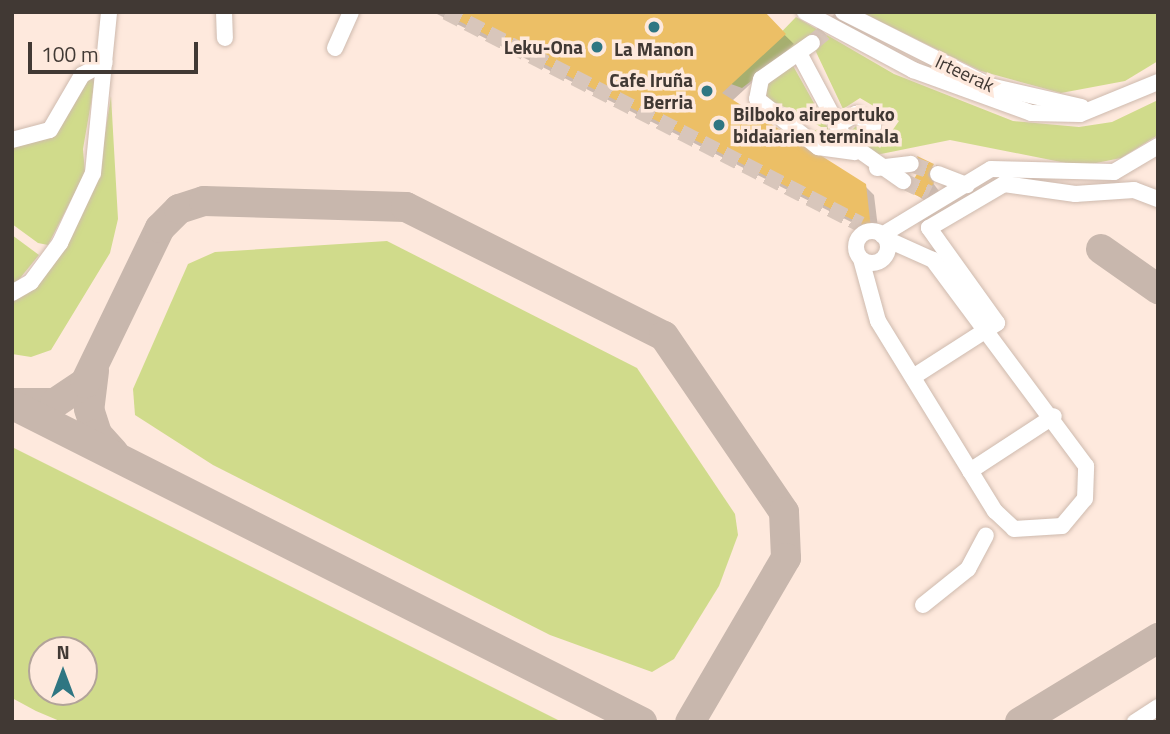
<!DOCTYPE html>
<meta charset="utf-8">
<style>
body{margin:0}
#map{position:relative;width:1170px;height:734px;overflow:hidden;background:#fee9dd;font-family:"Titillium Web",sans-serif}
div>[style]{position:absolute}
.green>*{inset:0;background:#d0db8b}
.shadow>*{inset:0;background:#0003}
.taxiway>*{height:30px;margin:-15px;padding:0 15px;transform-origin:15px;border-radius:15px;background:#c8b7ad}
.building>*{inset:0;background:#ecbf66}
.minor-tunnel>*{height:16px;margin-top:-8px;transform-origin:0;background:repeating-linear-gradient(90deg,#d8c6bb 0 16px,transparent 0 24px)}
.roads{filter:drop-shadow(0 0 2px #cebaae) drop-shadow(0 0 2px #cebaae)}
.minor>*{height:16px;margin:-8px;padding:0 8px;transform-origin:8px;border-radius:8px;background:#fff}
.minor>.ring{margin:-8px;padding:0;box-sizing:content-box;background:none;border:16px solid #fff;border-radius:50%}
.dots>*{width:19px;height:19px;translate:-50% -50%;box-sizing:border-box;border:4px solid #fee9dd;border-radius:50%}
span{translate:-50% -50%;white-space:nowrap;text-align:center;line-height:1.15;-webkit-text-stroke:7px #fee9dd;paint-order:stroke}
.poi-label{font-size:19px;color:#413934;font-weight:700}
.right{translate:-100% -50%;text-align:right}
.left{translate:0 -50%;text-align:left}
.street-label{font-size:19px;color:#413934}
.frame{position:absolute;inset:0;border:14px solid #413934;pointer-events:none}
.north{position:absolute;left:28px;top:636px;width:70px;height:70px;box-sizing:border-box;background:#fee9dd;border:2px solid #b2a399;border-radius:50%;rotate:0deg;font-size:19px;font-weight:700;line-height:28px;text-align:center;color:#413934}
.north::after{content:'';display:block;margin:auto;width:24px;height:32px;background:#2f7682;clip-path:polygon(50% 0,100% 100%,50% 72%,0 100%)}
.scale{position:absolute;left:28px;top:42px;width:170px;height:32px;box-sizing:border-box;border:4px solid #413934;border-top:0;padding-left:9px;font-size:21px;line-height:24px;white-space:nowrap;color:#413934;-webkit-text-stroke:5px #fee9dd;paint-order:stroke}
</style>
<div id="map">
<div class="green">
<i style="clip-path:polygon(861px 12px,1158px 12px,1158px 61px,1125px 81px,1061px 93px,981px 71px)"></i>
<i style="clip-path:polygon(796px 17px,894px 74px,1013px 121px,1079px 127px,1112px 122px,1158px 100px,1158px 135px,1121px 158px,1081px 166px,950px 140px,876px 155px,852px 130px,856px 126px,880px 148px,899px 121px,860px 98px,843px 109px,809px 37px,742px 88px,731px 84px)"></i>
<i style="clip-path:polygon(792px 64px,832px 135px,831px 144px,809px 134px,821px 127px,801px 115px,774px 102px,766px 106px,767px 82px)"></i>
<i style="clip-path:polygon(86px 78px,95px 80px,83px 149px,85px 173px,48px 245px,38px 243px,12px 224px,12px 145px,60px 126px)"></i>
<i style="clip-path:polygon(111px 96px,118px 219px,110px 253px,51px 350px,31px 357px,12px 354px,12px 295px,98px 178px)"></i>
<i style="clip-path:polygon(12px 235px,39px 255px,12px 288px)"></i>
<i style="clip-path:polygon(387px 241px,637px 368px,735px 514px,738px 535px,719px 586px,674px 659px,652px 672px,550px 635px,213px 465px,135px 415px,133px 389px,188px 264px,215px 252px)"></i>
<i style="clip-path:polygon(evenodd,12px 447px,558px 720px,560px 722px,62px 722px,36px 711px,12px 698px,12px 447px,84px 650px,84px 692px,42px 692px,42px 650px,84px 650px)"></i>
</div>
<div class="shadow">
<i style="clip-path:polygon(433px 12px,761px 12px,794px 44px,732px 101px,865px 186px,874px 195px,879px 236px)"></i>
<i style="clip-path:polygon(920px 159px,940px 172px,933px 183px,939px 191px,930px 204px,909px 190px,923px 168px)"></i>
</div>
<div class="taxiway">
<i style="left:1101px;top:249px;width:70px;rotate:35.1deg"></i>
<i style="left:94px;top:371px;width:38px;rotate:97deg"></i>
<i style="left:89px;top:409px;width:26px;rotate:72deg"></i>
<i style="left:97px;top:434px;width:25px;rotate:48deg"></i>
<i style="left:12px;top:403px;width:43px"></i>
<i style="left:55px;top:403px;width:36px;rotate:-34deg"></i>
<i style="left:85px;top:383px;width:172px;rotate:-64.2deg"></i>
<i style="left:160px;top:228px;width:27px;rotate:-45deg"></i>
<i style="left:179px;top:209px;width:26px;rotate:-18deg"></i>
<i style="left:204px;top:201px;width:202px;rotate:1.7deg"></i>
<i style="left:406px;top:207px;width:288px;rotate:26.6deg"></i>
<i style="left:664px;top:336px;width:213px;rotate:55.7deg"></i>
<i style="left:784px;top:512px;width:46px;rotate:87.5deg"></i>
<i style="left:786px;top:558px;width:190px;rotate:120.3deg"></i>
<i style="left:17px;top:407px;width:700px;rotate:26.75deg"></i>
<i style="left:1020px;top:722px;width:162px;rotate:-31.3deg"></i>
</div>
<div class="building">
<i style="clip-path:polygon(441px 12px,765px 12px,786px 34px,722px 93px,866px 184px,871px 229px)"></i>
<i style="clip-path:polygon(917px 156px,934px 164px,928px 175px,934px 183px,922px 198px,907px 191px,921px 167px)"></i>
</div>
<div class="minor-tunnel">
<i style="left:446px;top:12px;width:466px;rotate:27.1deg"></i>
<i style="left:812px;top:43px;width:49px;rotate:-39.2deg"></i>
<i style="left:911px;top:164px;width:29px;rotate:20deg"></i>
<i style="left:903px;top:181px;width:29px;rotate:25deg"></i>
</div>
<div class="roads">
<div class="minor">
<i style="left:224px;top:12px;width:26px;rotate:88deg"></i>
<i style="left:805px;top:12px;width:123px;rotate:28.2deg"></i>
<i style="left:913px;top:70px;width:126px;rotate:20deg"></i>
<i style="left:1031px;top:113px;width:49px;rotate:1.2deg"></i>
<i style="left:1080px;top:114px;width:84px;rotate:-22.3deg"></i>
<i style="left:843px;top:12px;width:165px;rotate:26.7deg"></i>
<i style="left:990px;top:86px;width:94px;rotate:12.9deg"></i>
<i style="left:812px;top:43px;width:62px;rotate:144.8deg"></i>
<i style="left:761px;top:79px;width:20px;rotate:101deg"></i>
<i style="left:757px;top:99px;width:78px;rotate:38.2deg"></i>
<i style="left:818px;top:147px;width:37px;rotate:8deg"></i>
<i style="left:335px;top:48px;width:39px;rotate:-66deg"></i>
<i style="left:800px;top:55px;width:98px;rotate:61.9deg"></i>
<i style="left:846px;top:141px;width:70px;rotate:35.1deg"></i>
<i style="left:837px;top:125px;width:22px;rotate:-30deg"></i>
<i style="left:856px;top:114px;width:21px;rotate:35deg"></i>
<i style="left:12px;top:140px;width:39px;rotate:-15deg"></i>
<i style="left:50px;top:130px;width:64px;rotate:-59.8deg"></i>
<i style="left:82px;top:75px;width:26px;rotate:-29deg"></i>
<i style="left:877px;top:168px;width:34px;rotate:-7deg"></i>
<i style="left:938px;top:174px;width:31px;rotate:21deg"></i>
<i class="ring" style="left:856px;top:231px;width:16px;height:16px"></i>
<i style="left:882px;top:235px;width:127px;rotate:-31.2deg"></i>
<i style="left:991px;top:169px;width:123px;rotate:1.4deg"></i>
<i style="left:1114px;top:172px;width:51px;rotate:-30.6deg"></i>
<i style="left:861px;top:259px;width:64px;rotate:74.7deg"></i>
<i style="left:878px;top:321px;width:223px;rotate:58.4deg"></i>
<i style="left:995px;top:511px;width:26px;rotate:43deg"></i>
<i style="left:1014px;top:529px;width:48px;rotate:-3.6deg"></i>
<i style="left:1062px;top:526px;width:35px;rotate:-50deg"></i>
<i style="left:1085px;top:499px;width:33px;rotate:-88deg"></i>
<i style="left:1086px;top:466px;width:257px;rotate:-126.6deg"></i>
<i style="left:933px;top:260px;width:51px;rotate:-155.9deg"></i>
<i style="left:12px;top:293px;width:22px;rotate:-30deg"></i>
<i style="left:31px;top:282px;width:49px;rotate:-53.4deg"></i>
<i style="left:60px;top:243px;width:77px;rotate:-64.8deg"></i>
<i style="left:93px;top:173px;width:162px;rotate:-84.3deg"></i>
<i style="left:913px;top:377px;width:100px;rotate:-32.7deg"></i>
<i style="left:997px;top:323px;width:117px;rotate:-125.6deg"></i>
<i style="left:929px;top:228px;width:87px;rotate:-30.4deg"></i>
<i style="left:1004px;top:184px;width:72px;rotate:8deg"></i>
<i style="left:1075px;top:194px;width:59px;rotate:-3.9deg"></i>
<i style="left:1134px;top:190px;width:26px;rotate:21deg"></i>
<i style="left:970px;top:471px;width:100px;rotate:-33.2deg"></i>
<i style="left:923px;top:605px;width:58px;rotate:-38.7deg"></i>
<i style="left:968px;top:569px;width:38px;rotate:-62deg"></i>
<i style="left:1135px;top:722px;width:27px;rotate:-33deg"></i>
</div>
</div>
<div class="dots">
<i style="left:654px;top:27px;background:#2f7682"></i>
<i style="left:597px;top:47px;background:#2f7682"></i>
<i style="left:707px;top:91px;background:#2f7682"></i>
<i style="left:719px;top:125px;background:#2f7682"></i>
</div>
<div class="poi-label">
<span class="right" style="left:583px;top:47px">Leku-Ona</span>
<span style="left:654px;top:49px">La Manon</span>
<span class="right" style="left:693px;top:91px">Cafe Iruña<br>Berria</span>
<span class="left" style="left:733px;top:125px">Bilboko aireportuko<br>bidaiarien terminala</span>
</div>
<div class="street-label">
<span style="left:965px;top:73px;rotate:25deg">Irteerak</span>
</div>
<div class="frame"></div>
<div class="north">N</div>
<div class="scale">100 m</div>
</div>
